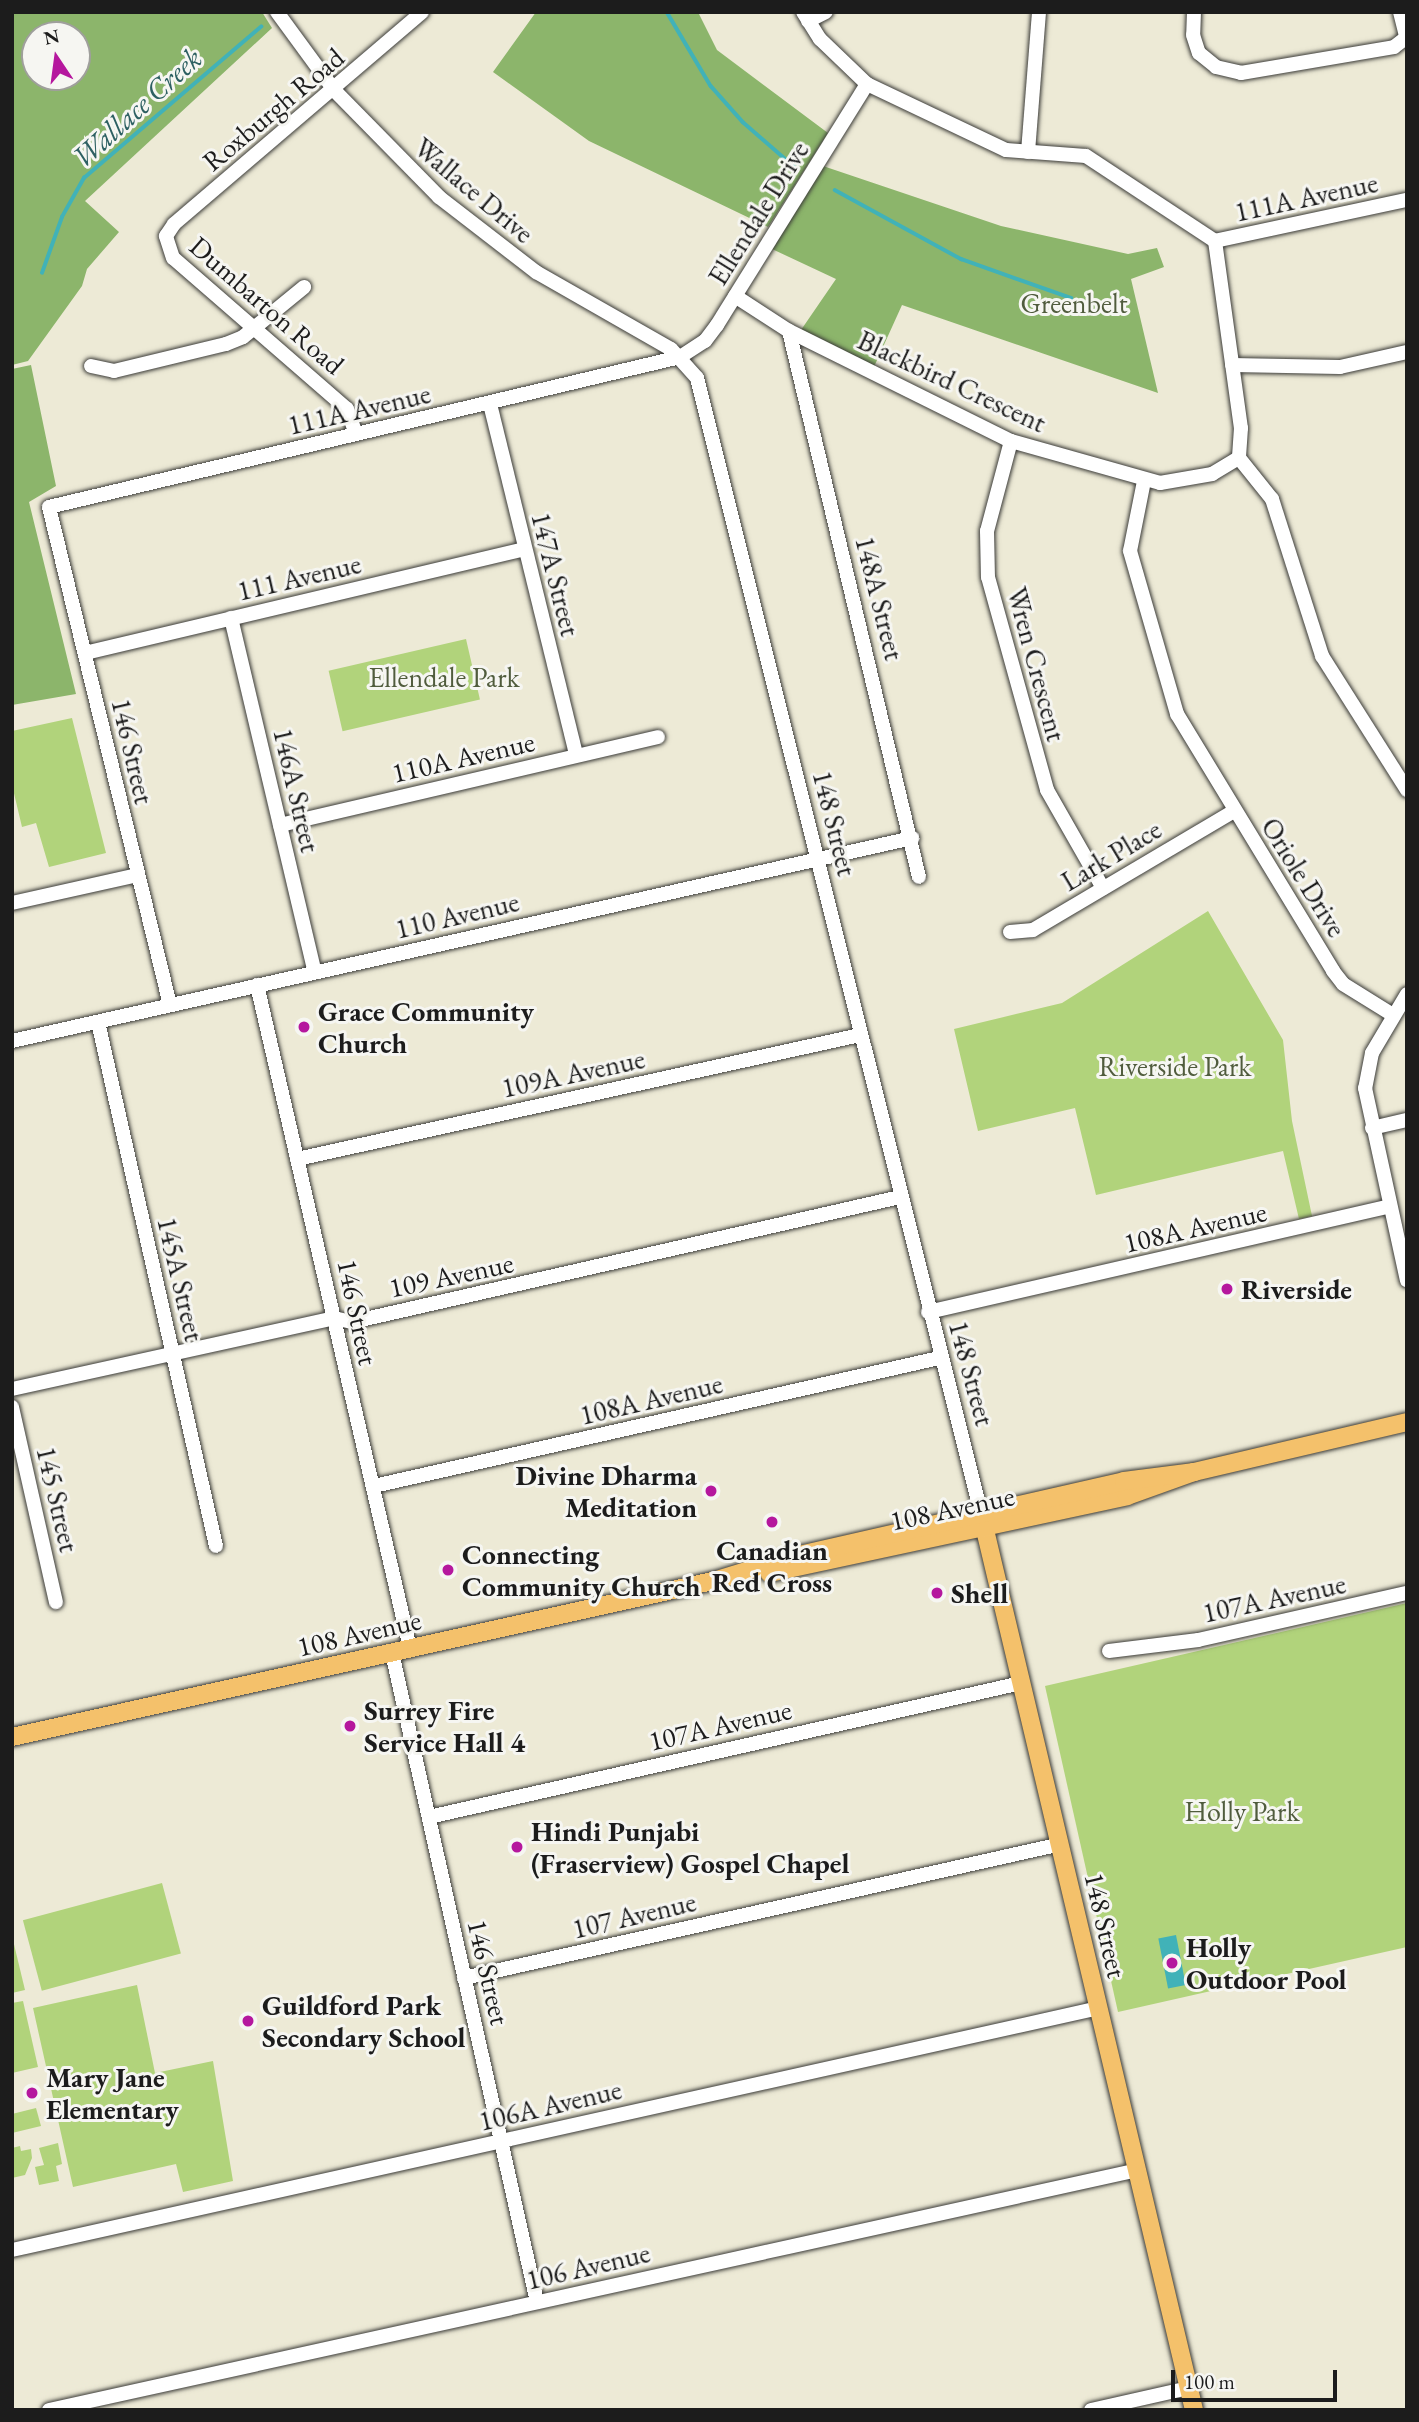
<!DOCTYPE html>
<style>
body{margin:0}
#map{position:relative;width:1419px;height:2422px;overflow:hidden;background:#edead6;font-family:"EB Garamond",serif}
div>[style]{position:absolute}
.green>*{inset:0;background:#b1d37b;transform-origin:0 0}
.forest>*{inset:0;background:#8cb56b}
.water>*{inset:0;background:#41b2b8;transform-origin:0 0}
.stream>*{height:3.5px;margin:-1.75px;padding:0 1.75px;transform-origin:1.75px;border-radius:1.75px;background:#41b2b8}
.roads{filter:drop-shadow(0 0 2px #3b3b38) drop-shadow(0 0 2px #3b3b38)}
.minor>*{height:14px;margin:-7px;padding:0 7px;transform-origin:7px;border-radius:7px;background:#fff}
.major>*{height:18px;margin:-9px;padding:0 9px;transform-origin:9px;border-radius:9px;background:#f4c16b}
.dots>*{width:19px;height:19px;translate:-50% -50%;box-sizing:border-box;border:4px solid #f6f6f2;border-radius:50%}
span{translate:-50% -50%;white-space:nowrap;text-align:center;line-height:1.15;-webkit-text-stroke:6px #f6f6f2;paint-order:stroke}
.street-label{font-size:28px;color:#1c1c1c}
.park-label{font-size:28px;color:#505c3d}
.poi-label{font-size:28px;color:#1c1c1c;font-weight:700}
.left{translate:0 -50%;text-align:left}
.right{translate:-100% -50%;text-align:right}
.water-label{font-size:30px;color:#2d6062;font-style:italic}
.frame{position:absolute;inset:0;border:14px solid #1c1c1c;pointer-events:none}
.north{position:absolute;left:21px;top:21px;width:70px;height:70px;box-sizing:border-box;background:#f6f6f2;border:2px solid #9f9f9c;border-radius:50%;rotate:347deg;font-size:19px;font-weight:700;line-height:28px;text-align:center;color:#1c1c1c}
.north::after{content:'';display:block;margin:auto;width:24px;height:32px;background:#b5179e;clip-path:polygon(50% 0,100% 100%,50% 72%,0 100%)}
.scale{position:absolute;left:1171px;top:2370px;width:166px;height:32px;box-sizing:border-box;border:4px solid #1c1c1c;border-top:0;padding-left:9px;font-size:21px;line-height:24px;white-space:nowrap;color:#1c1c1c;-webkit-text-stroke:5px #f6f6f2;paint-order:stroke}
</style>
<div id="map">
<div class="green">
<i style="left:466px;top:639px;width:62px;height:141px;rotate:77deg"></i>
<i style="clip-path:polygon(72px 718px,106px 853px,49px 867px,36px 823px,22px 827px,12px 785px,12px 731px)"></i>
<i style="clip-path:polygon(1208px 911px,1283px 1040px,1292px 1121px,1312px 1216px,1299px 1219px,1283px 1151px,1096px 1195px,1075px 1108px,978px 1131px,954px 1029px,1062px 1003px)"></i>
<i style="clip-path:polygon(1407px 1603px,1407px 1947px,1118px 2012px,1045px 1686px)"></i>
<i style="left:162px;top:1883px;width:73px;height:144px;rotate:75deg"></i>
<i style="clip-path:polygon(12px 1936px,25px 1990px,12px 1993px)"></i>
<i style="clip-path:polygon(137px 1985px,155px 2073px,213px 2061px,233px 2181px,183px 2192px,176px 2164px,73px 2187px,33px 2008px)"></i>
<i style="clip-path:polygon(23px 2001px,38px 2067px,12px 2073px,12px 2003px)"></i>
<i style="clip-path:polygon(36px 2108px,41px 2126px,12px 2133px,12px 2114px)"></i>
<i style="clip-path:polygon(58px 2143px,62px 2164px,56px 2166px,59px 2181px,39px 2185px,35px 2167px,44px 2165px,39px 2148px)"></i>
<i style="clip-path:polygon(20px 2146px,21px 2151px,31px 2149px,32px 2158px,25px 2175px,12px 2178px,12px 2148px)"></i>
</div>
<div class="forest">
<i style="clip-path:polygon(evenodd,12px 12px,262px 12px,272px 28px,85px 201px,119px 232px,87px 269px,82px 286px,28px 361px,12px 365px,12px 12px,35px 35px,77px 35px,77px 77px,35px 77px,35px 35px)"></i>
<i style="clip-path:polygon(536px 12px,698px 12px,717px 50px,828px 133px,768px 227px,589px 141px,493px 72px)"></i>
<i style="clip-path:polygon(823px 166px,1001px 226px,1128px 254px,1157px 248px,1164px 267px,1131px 279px,1158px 393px,902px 305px,873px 369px,801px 330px,836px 279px,772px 249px)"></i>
<i style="clip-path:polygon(31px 365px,56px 486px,29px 502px,76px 694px,12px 705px,12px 369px)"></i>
</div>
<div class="water">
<i style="left:1176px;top:1935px;width:51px;height:18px;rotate:79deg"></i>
</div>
<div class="stream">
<i style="left:667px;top:12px;width:86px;rotate:59.3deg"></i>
<i style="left:711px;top:86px;width:48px;rotate:48.4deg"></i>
<i style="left:743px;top:122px;width:70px;rotate:41deg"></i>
<i style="left:835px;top:190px;width:144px;rotate:28.7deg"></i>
<i style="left:961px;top:259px;width:117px;rotate:19.5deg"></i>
<i style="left:42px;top:273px;width:59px;rotate:-70.3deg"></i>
<i style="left:62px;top:217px;width:45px;rotate:-60.6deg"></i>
<i style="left:84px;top:178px;width:233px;rotate:-40.5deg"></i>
</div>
<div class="roads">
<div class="minor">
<i style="left:277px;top:12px;width:97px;rotate:53.8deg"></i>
<i style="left:334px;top:90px;width:150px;rotate:45.5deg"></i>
<i style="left:439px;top:197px;width:123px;rotate:37.7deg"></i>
<i style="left:536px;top:272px;width:155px;rotate:29.7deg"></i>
<i style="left:671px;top:349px;width:39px;rotate:48deg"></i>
<i style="left:697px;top:378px;width:1170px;rotate:75.95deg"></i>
<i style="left:803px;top:12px;width:32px;rotate:58deg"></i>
<i style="left:820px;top:39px;width:65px;rotate:43.8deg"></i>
<i style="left:867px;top:84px;width:154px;rotate:25.4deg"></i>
<i style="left:1006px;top:150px;width:80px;rotate:4.3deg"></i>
<i style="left:1086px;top:156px;width:154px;rotate:33.4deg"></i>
<i style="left:1194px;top:12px;width:23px;rotate:92deg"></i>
<i style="left:1193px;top:35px;width:19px;rotate:72deg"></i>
<i style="left:1199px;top:53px;width:22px;rotate:39deg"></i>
<i style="left:1216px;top:67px;width:26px;rotate:13deg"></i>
<i style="left:1241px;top:73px;width:155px;rotate:-9.6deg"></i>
<i style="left:1394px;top:47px;width:16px;rotate:-38deg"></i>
<i style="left:1400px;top:12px;width:29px;rotate:76deg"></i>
<i style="left:808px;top:21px;width:20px;rotate:-27deg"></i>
<i style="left:1028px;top:152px;width:140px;rotate:-85.5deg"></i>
<i style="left:1215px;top:241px;width:189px;rotate:82.1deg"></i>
<i style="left:1241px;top:428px;width:30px;rotate:94deg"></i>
<i style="left:1215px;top:241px;width:196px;rotate:-12.1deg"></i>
<i style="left:735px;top:296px;width:64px;rotate:32.9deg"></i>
<i style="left:789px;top:331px;width:248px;rotate:26.4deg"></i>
<i style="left:1011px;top:441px;width:155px;rotate:15.7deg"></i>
<i style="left:1160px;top:483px;width:53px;rotate:-9.8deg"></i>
<i style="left:1212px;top:474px;width:31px;rotate:-31deg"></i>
<i style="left:789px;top:331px;width:561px;rotate:76.61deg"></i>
<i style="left:1232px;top:365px;width:108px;rotate:1.1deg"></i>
<i style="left:1340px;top:367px;width:69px;rotate:-12.6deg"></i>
<i style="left:91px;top:366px;width:24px;rotate:12deg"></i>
<i style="left:114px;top:371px;width:115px;rotate:-13.6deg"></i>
<i style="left:226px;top:344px;width:18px;rotate:-22deg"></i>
<i style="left:243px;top:337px;width:79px;rotate:-39.3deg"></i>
<i style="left:490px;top:404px;width:361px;rotate:76.2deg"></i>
<i style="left:356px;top:434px;width:27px;rotate:-110deg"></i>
<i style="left:347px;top:409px;width:230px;rotate:-139deg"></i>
<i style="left:173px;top:258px;width:23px;rotate:-108deg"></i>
<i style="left:166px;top:236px;width:14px;rotate:-56deg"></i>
<i style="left:174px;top:224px;width:326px;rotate:-40.5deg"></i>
<i style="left:1011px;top:441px;width:93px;rotate:104.9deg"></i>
<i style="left:987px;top:531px;width:46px;rotate:88.8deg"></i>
<i style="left:988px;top:577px;width:221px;rotate:74.5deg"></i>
<i style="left:1047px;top:790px;width:113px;rotate:60.3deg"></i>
<i style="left:1239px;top:458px;width:53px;rotate:51.2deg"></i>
<i style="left:1272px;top:499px;width:165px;rotate:72.3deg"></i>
<i style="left:1322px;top:656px;width:159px;rotate:57.6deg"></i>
<i style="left:1144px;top:481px;width:71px;rotate:101.3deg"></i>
<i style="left:1130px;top:551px;width:170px;rotate:73.9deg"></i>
<i style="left:1177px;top:714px;width:301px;rotate:58.7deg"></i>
<i style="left:1333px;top:971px;width:16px;rotate:52deg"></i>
<i style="left:1343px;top:984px;width:59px;rotate:31.8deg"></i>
<i style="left:231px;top:618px;width:364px;rotate:76.7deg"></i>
<i style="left:85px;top:653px;width:451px;rotate:-13.3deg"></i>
<i style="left:280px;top:825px;width:388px;rotate:-13.1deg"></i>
<i style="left:12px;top:903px;width:128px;rotate:-12.6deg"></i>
<i style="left:1010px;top:932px;width:23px;rotate:-5deg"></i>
<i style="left:1033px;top:930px;width:234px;rotate:-30.6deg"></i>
<i style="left:257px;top:985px;width:680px;rotate:77.01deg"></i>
<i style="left:1407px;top:994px;width:69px;rotate:120.7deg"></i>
<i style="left:1372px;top:1053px;width:36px;rotate:101deg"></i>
<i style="left:1365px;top:1088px;width:197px;rotate:77.7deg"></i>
<i style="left:170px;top:1005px;width:512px;rotate:-103.66deg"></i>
<i style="left:49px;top:507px;width:649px;rotate:-13.37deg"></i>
<i style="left:680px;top:357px;width:30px;rotate:-33deg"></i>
<i style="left:705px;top:341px;width:20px;rotate:-53deg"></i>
<i style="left:717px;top:325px;width:284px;rotate:-58.1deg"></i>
<i style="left:98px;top:1022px;width:537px;rotate:77.31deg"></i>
<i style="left:12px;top:1041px;width:923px;rotate:-12.71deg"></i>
<i style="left:1372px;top:1128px;width:36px;rotate:-13deg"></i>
<i style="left:297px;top:1159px;width:576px;rotate:-12.42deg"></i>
<i style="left:928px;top:1312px;width:474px;rotate:-12.9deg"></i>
<i style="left:12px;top:1389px;width:330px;rotate:-12.4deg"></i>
<i style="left:334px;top:1318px;width:18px;rotate:13deg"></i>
<i style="left:352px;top:1322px;width:562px;rotate:-12.85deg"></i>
<i style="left:12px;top:1407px;width:200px;rotate:77.3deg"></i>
<i style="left:374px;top:1486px;width:579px;rotate:-12.76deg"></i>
<i style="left:1109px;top:1651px;width:90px;rotate:-7deg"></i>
<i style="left:1198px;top:1640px;width:214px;rotate:-12.7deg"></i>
<i style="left:392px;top:1653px;width:665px;rotate:77.41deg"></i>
<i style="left:429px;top:1817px;width:607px;rotate:-12.75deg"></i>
<i style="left:464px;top:1978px;width:612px;rotate:-12.65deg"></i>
<i style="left:12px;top:2250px;width:1114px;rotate:-12.55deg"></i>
<i style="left:49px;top:2410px;width:1115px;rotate:-12.43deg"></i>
<i style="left:1091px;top:2410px;width:100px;rotate:-12.7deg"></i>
</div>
<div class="major">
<i style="left:981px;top:1513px;width:922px;rotate:76.64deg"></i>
<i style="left:769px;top:1573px;width:366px;rotate:-12.1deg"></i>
<i style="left:1127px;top:1496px;width:71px;rotate:-19.7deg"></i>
<i style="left:1194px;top:1472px;width:219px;rotate:-13.2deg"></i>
<i style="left:12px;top:1737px;width:722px;rotate:-12.55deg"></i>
<i style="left:717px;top:1580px;width:82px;rotate:-17.1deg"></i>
<i style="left:795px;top:1556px;width:337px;rotate:-12.8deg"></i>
<i style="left:1124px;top:1481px;width:71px;rotate:-7.3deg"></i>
</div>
</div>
<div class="dots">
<i style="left:304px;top:1027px;background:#b5179e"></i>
<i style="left:1227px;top:1289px;background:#b5179e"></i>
<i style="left:711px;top:1491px;background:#b5179e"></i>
<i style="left:772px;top:1522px;background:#b5179e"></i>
<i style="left:448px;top:1570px;background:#b5179e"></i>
<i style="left:937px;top:1593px;background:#b5179e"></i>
<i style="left:350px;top:1726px;background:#b5179e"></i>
<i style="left:517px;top:1847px;background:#b5179e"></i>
<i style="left:1172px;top:1963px;background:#b5179e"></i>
<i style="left:248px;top:2021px;background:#b5179e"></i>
<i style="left:32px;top:2093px;background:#b5179e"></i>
</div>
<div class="street-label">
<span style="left:273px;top:109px;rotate:-40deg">Roxburgh Road</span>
<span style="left:474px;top:190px;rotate:40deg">Wallace Drive</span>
<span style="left:1306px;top:197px;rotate:-12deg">111A Avenue</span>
<span style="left:758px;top:213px;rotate:-58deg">Ellendale Drive</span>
<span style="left:267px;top:305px;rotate:41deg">Dumbarton Road</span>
<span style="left:952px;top:381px;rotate:25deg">Blackbird Crescent</span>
<span style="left:359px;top:409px;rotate:-13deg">111A Avenue</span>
<span style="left:556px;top:574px;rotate:76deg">147A Street</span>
<span style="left:299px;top:577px;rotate:-13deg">111 Avenue</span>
<span style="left:880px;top:598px;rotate:76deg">148A Street</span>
<span style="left:1037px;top:664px;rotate:75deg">Wren Crescent</span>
<span style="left:133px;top:751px;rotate:77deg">146 Street</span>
<span style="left:463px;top:757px;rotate:-13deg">110A Avenue</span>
<span style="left:297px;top:790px;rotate:77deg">146A Street</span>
<span style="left:835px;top:823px;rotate:76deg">148 Street</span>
<span style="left:1111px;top:855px;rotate:-31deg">Lark Place</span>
<span style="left:1304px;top:877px;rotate:58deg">Oriole Drive</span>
<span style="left:457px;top:915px;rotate:-13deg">110 Avenue</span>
<span style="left:573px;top:1073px;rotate:-12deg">109A Avenue</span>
<span style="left:1195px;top:1227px;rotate:-13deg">108A Avenue</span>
<span style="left:451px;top:1275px;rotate:-12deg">109 Avenue</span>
<span style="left:181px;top:1279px;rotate:77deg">145A Street</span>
<span style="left:358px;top:1312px;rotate:78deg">146 Street</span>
<span style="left:972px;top:1373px;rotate:75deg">148 Street</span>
<span style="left:651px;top:1399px;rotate:-13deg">108A Avenue</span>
<span style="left:58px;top:1499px;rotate:77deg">145 Street</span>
<span style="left:952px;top:1508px;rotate:-12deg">108 Avenue</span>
<span style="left:1274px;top:1598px;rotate:-12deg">107A Avenue</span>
<span style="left:359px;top:1633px;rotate:-13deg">108 Avenue</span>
<span style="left:720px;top:1725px;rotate:-13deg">107A Avenue</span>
<span style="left:634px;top:1915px;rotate:-13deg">107 Avenue</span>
<span style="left:1106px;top:1925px;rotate:77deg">148 Street</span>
<span style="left:489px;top:1972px;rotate:77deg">146 Street</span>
<span style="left:550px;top:2105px;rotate:-13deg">106A Avenue</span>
<span style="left:588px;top:2266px;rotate:-13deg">106 Avenue</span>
</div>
<div class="park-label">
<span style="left:1074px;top:303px">Greenbelt</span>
<span style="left:444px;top:677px">Ellendale Park</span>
<span style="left:1175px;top:1066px">Riverside Park</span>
<span style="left:1242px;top:1811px">Holly Park</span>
</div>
<div class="poi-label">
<span class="left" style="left:318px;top:1027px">Grace Community<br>Church</span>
<span class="left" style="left:1241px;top:1289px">Riverside</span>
<span class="right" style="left:697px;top:1491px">Divine Dharma<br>Meditation</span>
<span style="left:772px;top:1566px">Canadian<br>Red Cross</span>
<span class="left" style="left:462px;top:1570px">Connecting<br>Community Church</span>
<span class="left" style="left:951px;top:1593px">Shell</span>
<span class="left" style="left:364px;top:1726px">Surrey Fire<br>Service Hall 4</span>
<span class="left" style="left:531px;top:1847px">Hindi Punjabi<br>(Fraserview) Gospel Chapel</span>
<span class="left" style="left:1186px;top:1963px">Holly<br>Outdoor Pool</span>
<span class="left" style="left:262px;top:2021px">Guildford Park<br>Secondary School</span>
<span class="left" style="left:46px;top:2093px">Mary Jane<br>Elementary</span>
</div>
<div class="water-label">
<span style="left:137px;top:108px;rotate:-42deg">Wallace Creek</span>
</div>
<div class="frame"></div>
<div class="north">N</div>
<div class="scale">100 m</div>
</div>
